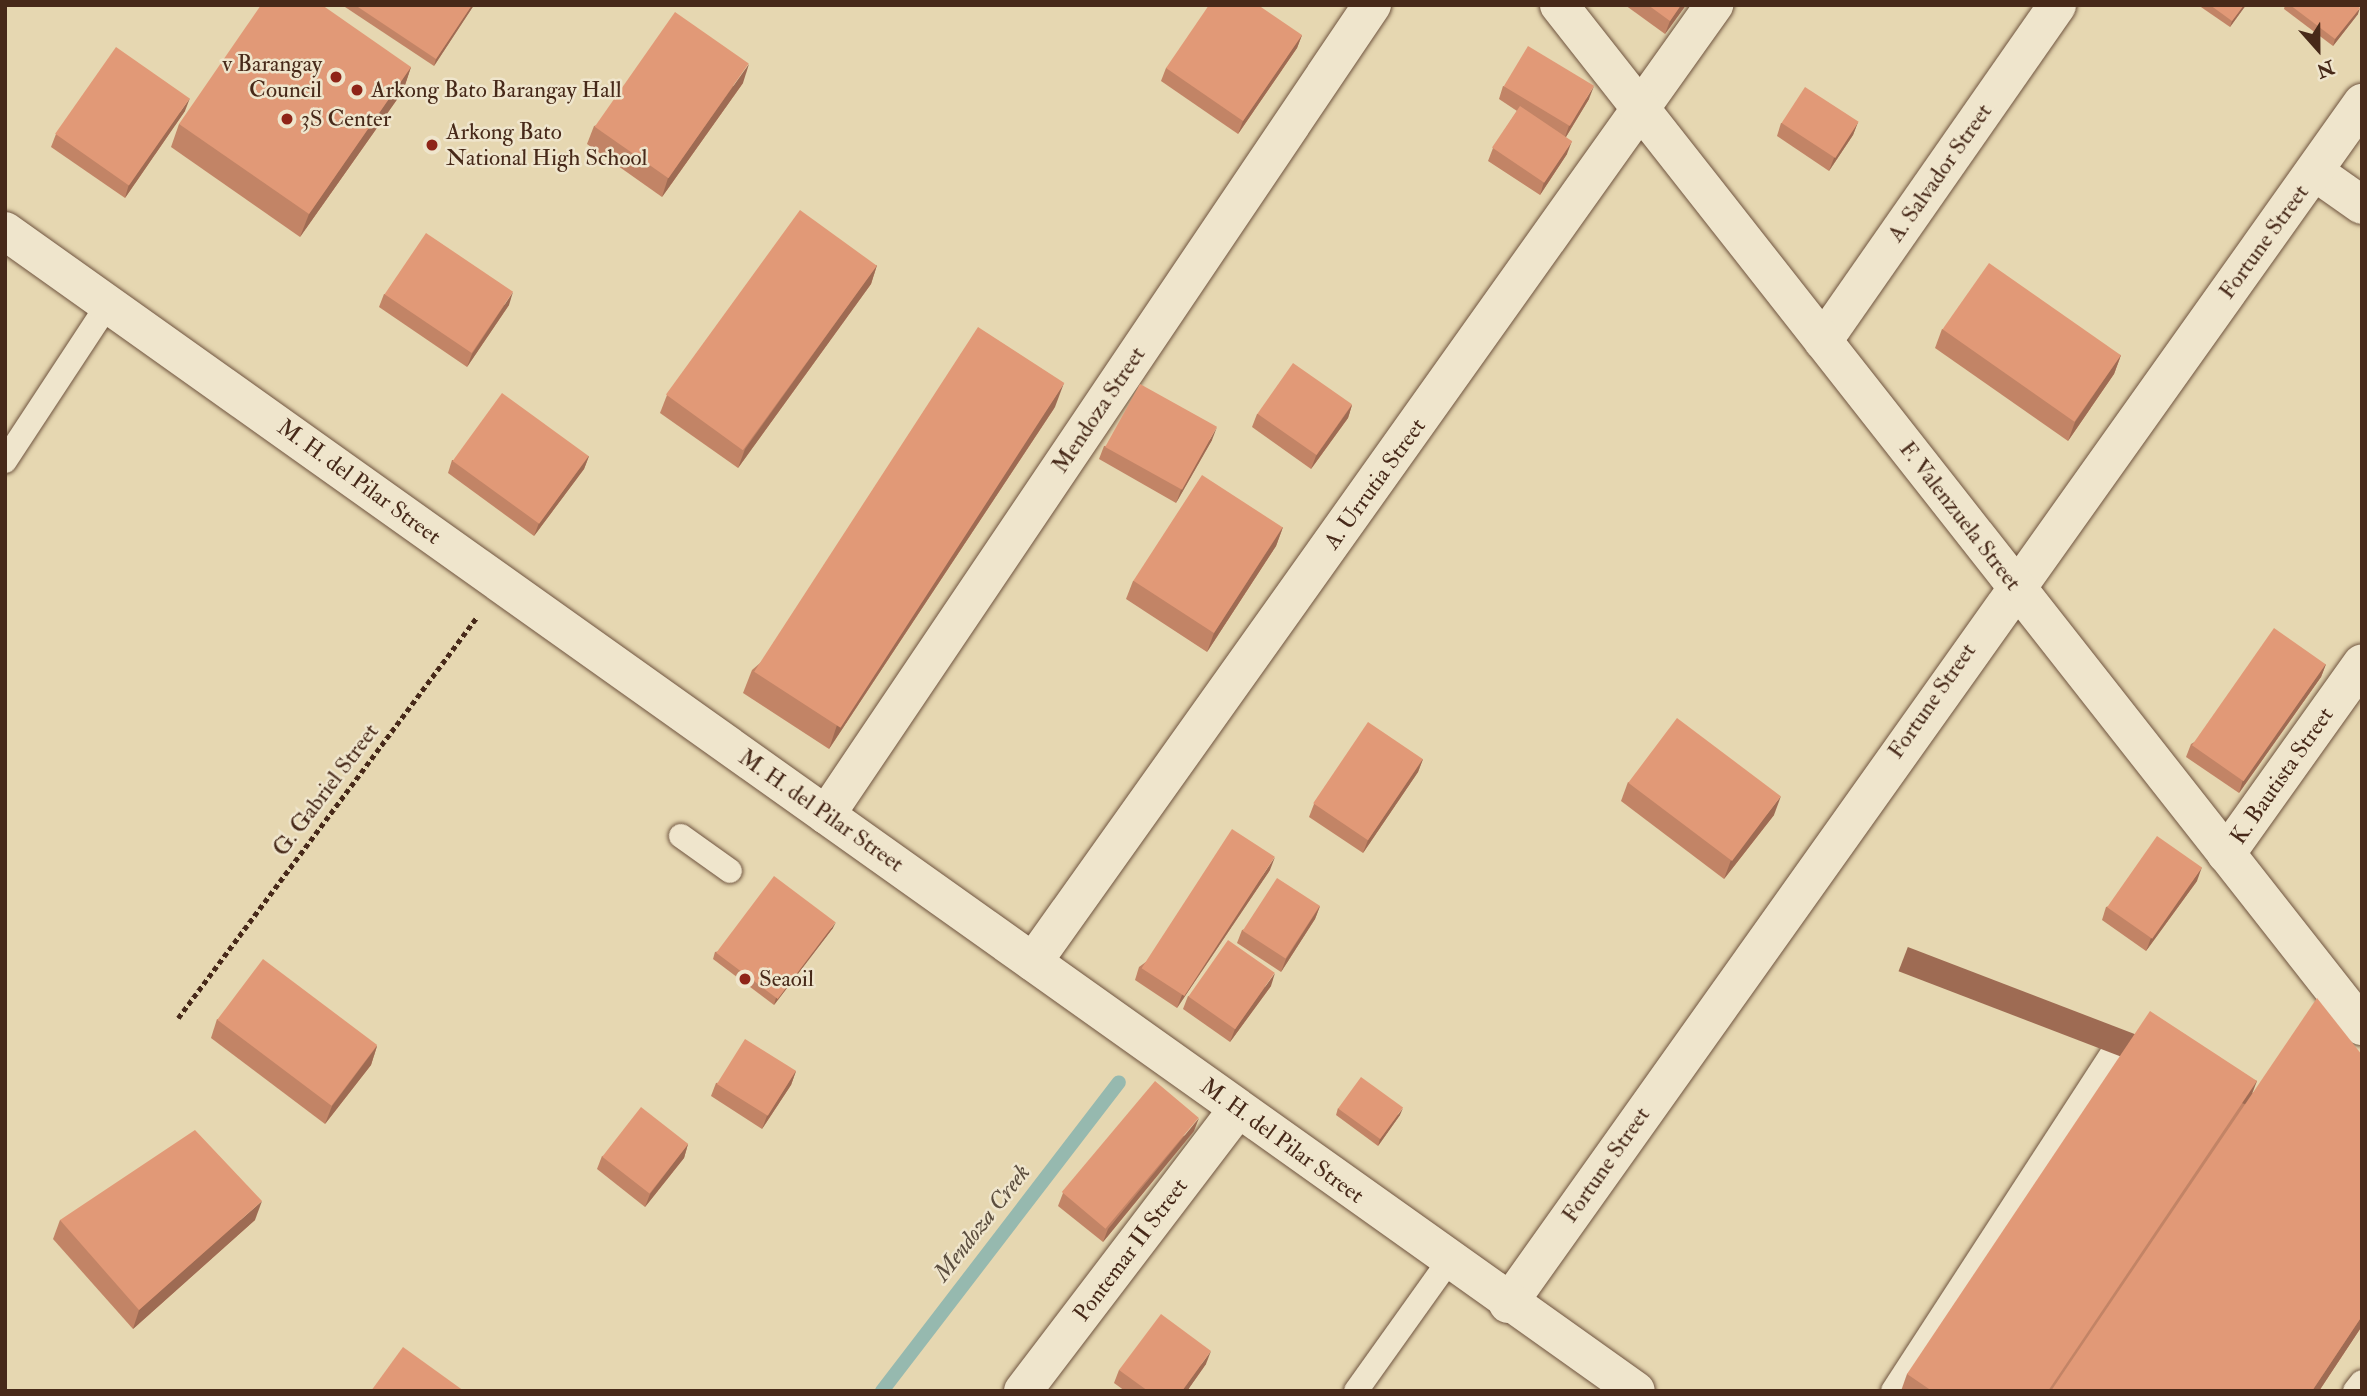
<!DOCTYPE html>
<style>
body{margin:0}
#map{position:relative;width:2367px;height:1396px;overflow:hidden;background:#e6d7b1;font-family:"IM FELL Double Pica",serif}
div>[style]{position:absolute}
.stream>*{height:14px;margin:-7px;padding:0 7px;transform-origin:7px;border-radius:7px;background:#96b9af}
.path>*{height:4.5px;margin-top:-2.25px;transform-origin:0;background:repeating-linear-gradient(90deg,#472919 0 5px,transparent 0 8.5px)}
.roads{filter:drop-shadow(0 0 2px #6f543f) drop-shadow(0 0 2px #6f543f)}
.service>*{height:24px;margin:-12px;padding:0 12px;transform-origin:12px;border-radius:12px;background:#efe5cc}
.minor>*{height:38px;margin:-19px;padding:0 19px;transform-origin:19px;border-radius:19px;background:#efe5cc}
.tertiary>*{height:38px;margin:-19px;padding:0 19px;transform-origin:19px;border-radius:19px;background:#efe5cc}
.secondary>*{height:38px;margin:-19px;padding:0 19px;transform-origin:19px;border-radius:19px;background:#efe5cc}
.wall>*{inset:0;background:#c28466}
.shaded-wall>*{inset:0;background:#9e6b53;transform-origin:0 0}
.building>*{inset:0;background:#e19977;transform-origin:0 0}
.dots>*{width:19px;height:19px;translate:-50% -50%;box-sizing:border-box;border:4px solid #efe5cc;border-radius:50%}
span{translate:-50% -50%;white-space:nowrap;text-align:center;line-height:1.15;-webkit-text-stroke:5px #efe5cc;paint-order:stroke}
.poi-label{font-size:23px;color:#472919}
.right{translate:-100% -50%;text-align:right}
.left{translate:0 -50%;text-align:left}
.street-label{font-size:23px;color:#472919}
.water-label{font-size:24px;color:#5b4d3e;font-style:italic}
.frame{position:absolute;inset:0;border:7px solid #472919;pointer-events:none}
.north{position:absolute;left:2283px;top:14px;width:70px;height:70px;-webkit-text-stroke:5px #efe5cc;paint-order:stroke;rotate:159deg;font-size:19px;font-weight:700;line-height:28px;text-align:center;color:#472919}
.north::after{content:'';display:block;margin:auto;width:24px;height:32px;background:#472919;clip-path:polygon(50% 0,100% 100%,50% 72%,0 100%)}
</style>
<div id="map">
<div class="stream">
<i style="left:882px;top:1391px;width:389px;rotate:-52.5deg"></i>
</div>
<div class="path">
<i style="left:178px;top:1018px;width:499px;rotate:-53.3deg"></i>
</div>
<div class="roads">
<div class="service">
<i style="left:5px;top:461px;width:188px;rotate:-56.7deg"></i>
<i style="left:681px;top:836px;width:60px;rotate:35.5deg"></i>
<i style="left:1356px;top:1391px;width:158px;rotate:-54.5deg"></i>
<i style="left:1893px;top:1391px;width:408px;rotate:-57deg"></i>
<i style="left:2355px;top:1391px;width:11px;rotate:-52deg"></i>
</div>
<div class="minor">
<i style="left:2315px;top:172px;width:57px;rotate:35.1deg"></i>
<i style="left:1823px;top:341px;width:409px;rotate:-55.1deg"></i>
<i style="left:826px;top:815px;width:977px;rotate:-56.02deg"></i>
<i style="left:2226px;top:854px;width:234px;rotate:-54.5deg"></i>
<i style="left:1033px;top:962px;width:1175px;rotate:-54.56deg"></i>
<i style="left:1508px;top:1304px;width:1474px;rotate:-54.58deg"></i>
<i style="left:1023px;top:1391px;width:355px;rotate:-52.7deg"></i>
</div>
<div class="tertiary">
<i style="left:1559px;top:5px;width:1299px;rotate:51.82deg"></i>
</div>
<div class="secondary">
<i style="left:5px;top:231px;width:2001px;rotate:35.42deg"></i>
</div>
</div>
<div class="wall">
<i style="clip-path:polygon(342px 5px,474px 5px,434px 66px)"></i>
<i style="clip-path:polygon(1625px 5px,1686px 5px,1665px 34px)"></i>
<i style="clip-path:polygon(2198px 5px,2246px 5px,2230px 27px)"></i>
<i style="clip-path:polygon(2285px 5px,2357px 5px,2358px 14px,2333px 46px,2284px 9px)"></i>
<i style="clip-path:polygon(1302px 35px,1297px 48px,1238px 134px,1161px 81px,1166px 68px)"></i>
<i style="clip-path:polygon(411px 67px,403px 91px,300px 237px,171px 147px,179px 124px)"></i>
<i style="clip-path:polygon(743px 83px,662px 197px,587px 144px,594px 126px)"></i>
<i style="clip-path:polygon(1503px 86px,1589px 99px,1566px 137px,1567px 154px,1540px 195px,1488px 161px,1493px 148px,1517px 111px,1499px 99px)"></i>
<i style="clip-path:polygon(185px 111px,125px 198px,51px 147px,56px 134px)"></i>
<i style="clip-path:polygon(1858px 122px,1853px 135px,1829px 171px,1777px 136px,1781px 123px)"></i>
<i style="clip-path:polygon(877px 265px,871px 284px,738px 468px,660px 413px,667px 395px)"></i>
<i style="clip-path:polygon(384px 294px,509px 305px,467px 367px,379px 307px)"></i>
<i style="clip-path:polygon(1942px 329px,2121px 355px,2114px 374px,2068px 441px,1935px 348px)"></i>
<i style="clip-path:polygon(1352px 405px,1348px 418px,1311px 469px,1252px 427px,1257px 414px)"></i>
<i style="clip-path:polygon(1055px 407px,829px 749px,743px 693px,752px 670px)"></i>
<i style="clip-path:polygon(1212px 440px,1176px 503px,1099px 459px,1104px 446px)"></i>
<i style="clip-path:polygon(589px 456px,584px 469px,534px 536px,448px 473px,452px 460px)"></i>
<i style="clip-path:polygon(1283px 527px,1276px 546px,1207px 652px,1126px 599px,1133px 581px)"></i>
<i style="clip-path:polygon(2326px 664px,2321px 677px,2239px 793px,2186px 757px,2191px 744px)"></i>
<i style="clip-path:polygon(1423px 759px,1418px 772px,1363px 853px,1309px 817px,1314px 804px)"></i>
<i style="clip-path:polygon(1628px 782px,1774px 815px,1724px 879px,1621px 801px)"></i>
<i style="clip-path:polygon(1270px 870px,1177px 1008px,1135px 980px,1139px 967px)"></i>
<i style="clip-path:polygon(2197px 881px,2146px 951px,2102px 920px,2106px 907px)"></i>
<i style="clip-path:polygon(1320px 906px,1315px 919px,1281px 972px,1237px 943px,1242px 930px)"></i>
<i style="clip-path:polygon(833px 928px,774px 1005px,713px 959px,715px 952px)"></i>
<i style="clip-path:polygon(1271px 986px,1230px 1042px,1183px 1009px,1188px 996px)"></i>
<i style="clip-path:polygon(217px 1019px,377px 1046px,371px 1065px,325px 1124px,211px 1038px)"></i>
<i style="clip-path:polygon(2362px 1055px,2362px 1326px,2319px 1391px,1901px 1391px,1907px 1374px,2252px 1093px)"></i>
<i style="clip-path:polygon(796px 1071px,791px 1085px,762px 1129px,711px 1096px,716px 1083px)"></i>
<i style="clip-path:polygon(1338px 1108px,1400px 1115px,1378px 1146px,1336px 1115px)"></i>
<i style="clip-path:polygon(1194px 1131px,1103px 1242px,1058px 1206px,1063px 1193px)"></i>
<i style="clip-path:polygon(688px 1144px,684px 1158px,645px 1207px,597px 1169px,602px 1156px)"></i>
<i style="clip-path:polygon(60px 1220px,255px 1220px,133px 1329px,53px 1239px)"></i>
<i style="clip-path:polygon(1206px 1364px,1187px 1391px,1125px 1391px,1114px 1383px,1119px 1370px)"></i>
</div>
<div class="shaded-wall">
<i style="clip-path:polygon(472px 5px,474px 5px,434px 66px,436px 59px)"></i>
<i style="clip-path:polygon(1681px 5px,1686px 5px,1665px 34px,1670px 21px)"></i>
<i style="clip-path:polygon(2244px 5px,2246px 5px,2230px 27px,2232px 21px)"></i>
<i style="clip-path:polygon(2360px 8px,2358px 14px,2333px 46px,2335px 39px)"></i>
<i style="clip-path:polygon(1302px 35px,1297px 48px,1238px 134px,1243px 121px)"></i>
<i style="clip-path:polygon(749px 64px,743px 83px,662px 197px,668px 178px)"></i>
<i style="clip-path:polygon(411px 67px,403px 91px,300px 237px,309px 214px)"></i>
<i style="clip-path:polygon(1594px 86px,1589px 99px,1564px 140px,1569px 126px)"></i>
<i style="clip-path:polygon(190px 98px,185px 111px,125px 198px,129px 184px)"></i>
<i style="clip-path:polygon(1858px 122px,1853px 135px,1829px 171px,1834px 158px)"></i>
<i style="clip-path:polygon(1572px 141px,1567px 154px,1540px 195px,1544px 182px)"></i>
<i style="clip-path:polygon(877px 265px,871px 284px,738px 468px,745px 449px)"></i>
<i style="clip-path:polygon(513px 292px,509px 305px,467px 367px,472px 354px)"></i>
<i style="clip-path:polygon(2121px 355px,2114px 374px,2068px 441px,2075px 422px)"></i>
<i style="clip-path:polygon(1064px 383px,1055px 407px,829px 749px,837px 725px)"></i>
<i style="clip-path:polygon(1352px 405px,1348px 418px,1311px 469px,1316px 456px)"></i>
<i style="clip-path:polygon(1217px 427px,1212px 440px,1176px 503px,1181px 490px)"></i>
<i style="clip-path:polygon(589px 456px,584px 469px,534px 536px,539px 523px)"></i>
<i style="clip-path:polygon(1283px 527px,1276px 546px,1207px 652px,1214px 633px)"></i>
<i style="clip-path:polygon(2326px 664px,2321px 677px,2239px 793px,2243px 780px)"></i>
<i style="clip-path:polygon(1423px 759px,1418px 772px,1363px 853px,1368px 840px)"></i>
<i style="clip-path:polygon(1781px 796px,1774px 815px,1724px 879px,1731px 860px)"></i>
<i style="clip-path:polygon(1275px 857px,1270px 870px,1177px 1008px,1182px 995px)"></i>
<i style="clip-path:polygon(2202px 867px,2197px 881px,2146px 951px,2151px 938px)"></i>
<i style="clip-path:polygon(1320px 906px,1315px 919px,1281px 972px,1286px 959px)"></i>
<i style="clip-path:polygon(836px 922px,833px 928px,774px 1005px,776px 998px)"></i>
<i style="clip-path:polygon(1275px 973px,1271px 986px,1230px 1042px,1235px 1029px)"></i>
<i style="clip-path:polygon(377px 1046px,371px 1065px,325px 1124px,332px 1106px)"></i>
<i style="clip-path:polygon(796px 1071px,791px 1085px,762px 1129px,767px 1116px)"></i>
<i style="left:2257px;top:1081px;width:26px;height:374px;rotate:111deg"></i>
<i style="clip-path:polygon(1403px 1108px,1400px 1115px,1378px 1146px,1380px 1139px)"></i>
<i style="clip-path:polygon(1199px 1118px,1194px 1131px,1103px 1242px,1108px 1229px)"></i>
<i style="clip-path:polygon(688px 1144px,684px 1158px,645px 1207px,650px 1194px)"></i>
<i style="clip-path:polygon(262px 1201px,255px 1220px,133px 1329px,139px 1310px)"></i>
<i style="clip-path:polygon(2362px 1316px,2362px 1326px,2319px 1391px,2312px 1391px)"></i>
<i style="clip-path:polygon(1211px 1351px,1206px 1364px,1187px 1391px,1182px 1391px)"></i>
</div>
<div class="building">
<i style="clip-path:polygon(261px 5px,322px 5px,411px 67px,309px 214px,179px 124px)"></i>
<i style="clip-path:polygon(355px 5px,472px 5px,436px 59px)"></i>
<i style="clip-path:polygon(1209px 5px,1258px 5px,1302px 35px,1243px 121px,1166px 68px)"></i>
<i style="clip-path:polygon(1648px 5px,1681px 5px,1670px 21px)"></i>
<i style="clip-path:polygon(2210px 5px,2244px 5px,2232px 21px)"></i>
<i style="clip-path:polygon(2290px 5px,2357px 5px,2360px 8px,2335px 39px)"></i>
<i style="left:675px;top:12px;width:90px;height:140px;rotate:35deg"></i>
<i style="left:1528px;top:46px;width:77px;height:47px;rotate:31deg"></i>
<i style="left:116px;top:47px;width:90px;height:106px;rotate:35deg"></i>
<i style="left:1805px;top:87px;width:64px;height:43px;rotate:33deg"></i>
<i style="left:1520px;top:106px;width:63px;height:50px;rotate:34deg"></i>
<i style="left:800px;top:210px;width:95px;height:228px;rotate:36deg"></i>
<i style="left:426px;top:233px;width:105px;height:74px;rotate:34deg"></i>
<i style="left:1989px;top:263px;width:161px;height:81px;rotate:35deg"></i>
<i style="left:978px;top:327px;width:103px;height:411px;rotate:33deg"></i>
<i style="left:1293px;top:363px;width:72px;height:62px;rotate:35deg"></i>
<i style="left:1140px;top:384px;width:88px;height:72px;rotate:29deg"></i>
<i style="left:502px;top:393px;width:107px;height:84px;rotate:36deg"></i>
<i style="left:1202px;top:475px;width:96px;height:126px;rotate:33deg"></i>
<i style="left:2274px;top:628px;width:63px;height:143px;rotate:35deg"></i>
<i style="left:1677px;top:718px;width:130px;height:81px;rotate:37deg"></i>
<i style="left:1368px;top:722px;width:66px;height:98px;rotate:34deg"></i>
<i style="left:1232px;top:829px;width:51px;height:166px;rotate:33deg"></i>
<i style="left:2157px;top:836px;width:55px;height:87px;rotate:35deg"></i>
<i style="left:774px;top:876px;width:77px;height:96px;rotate:37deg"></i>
<i style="left:1277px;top:878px;width:51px;height:63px;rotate:33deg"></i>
<i style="left:1228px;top:940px;width:57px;height:69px;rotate:35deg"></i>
<i style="left:263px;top:959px;width:143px;height:76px;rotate:37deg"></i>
<i style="clip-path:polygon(2317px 998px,2362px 1055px,2362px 1316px,2312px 1391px,2051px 1391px)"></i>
<i style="clip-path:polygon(2150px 1011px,2257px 1081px,2048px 1391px,1932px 1391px,1907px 1374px)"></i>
<i style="left:745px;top:1039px;width:60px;height:53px;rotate:32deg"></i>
<i style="left:1361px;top:1077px;width:52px;height:39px;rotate:36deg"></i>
<i style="left:1155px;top:1081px;width:57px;height:145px;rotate:40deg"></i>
<i style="left:641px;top:1107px;width:60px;height:63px;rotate:38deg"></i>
<i style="clip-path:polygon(195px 1130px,262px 1201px,139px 1310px,60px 1220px)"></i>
<i style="clip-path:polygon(1161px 1314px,1211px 1351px,1182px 1391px,1148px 1391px,1119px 1370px)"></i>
<i style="clip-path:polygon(403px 1347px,464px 1391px,371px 1391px)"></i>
</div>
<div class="dots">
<i style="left:336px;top:77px;background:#8f2418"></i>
<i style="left:357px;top:90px;background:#8f2418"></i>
<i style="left:287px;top:119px;background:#8f2418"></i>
<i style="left:432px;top:145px;background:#8f2418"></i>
<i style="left:745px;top:979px;background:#8f2418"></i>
</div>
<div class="poi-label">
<span class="right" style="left:322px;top:77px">v Barangay<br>Council</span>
<span class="left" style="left:371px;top:90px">Arkong Bato Barangay Hall</span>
<span class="left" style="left:301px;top:119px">3S Center</span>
<span class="left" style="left:446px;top:145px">Arkong Bato<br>National High School</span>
<span class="left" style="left:759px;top:979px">Seaoil</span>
</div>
<div class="street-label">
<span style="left:1940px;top:173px;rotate:-55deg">A. Salvador Street</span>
<span style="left:2264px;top:242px;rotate:-54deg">Fortune Street</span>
<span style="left:1099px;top:410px;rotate:-56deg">Mendoza Street</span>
<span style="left:359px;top:482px;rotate:36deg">M. H. del Pilar Street</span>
<span style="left:1375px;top:484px;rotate:-54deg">A. Urrutia Street</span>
<span style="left:1960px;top:516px;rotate:52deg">F. Valenzuela Street</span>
<span style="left:1932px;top:701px;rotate:-55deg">Fortune Street</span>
<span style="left:2282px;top:776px;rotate:-55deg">K. Bautista Street</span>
<span style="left:326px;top:790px;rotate:-53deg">G. Gabriel Street</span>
<span style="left:821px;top:811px;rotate:35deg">M. H. del Pilar Street</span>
<span style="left:1282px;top:1141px;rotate:36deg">M. H. del Pilar Street</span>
<span style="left:1606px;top:1165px;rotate:-55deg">Fortune Street</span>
<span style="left:1131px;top:1250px;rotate:-53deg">Pontemar II Street</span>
</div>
<div class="water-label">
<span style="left:982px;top:1223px;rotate:-52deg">Mendoza Creek</span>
</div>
<div class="frame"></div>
<div class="north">N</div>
</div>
